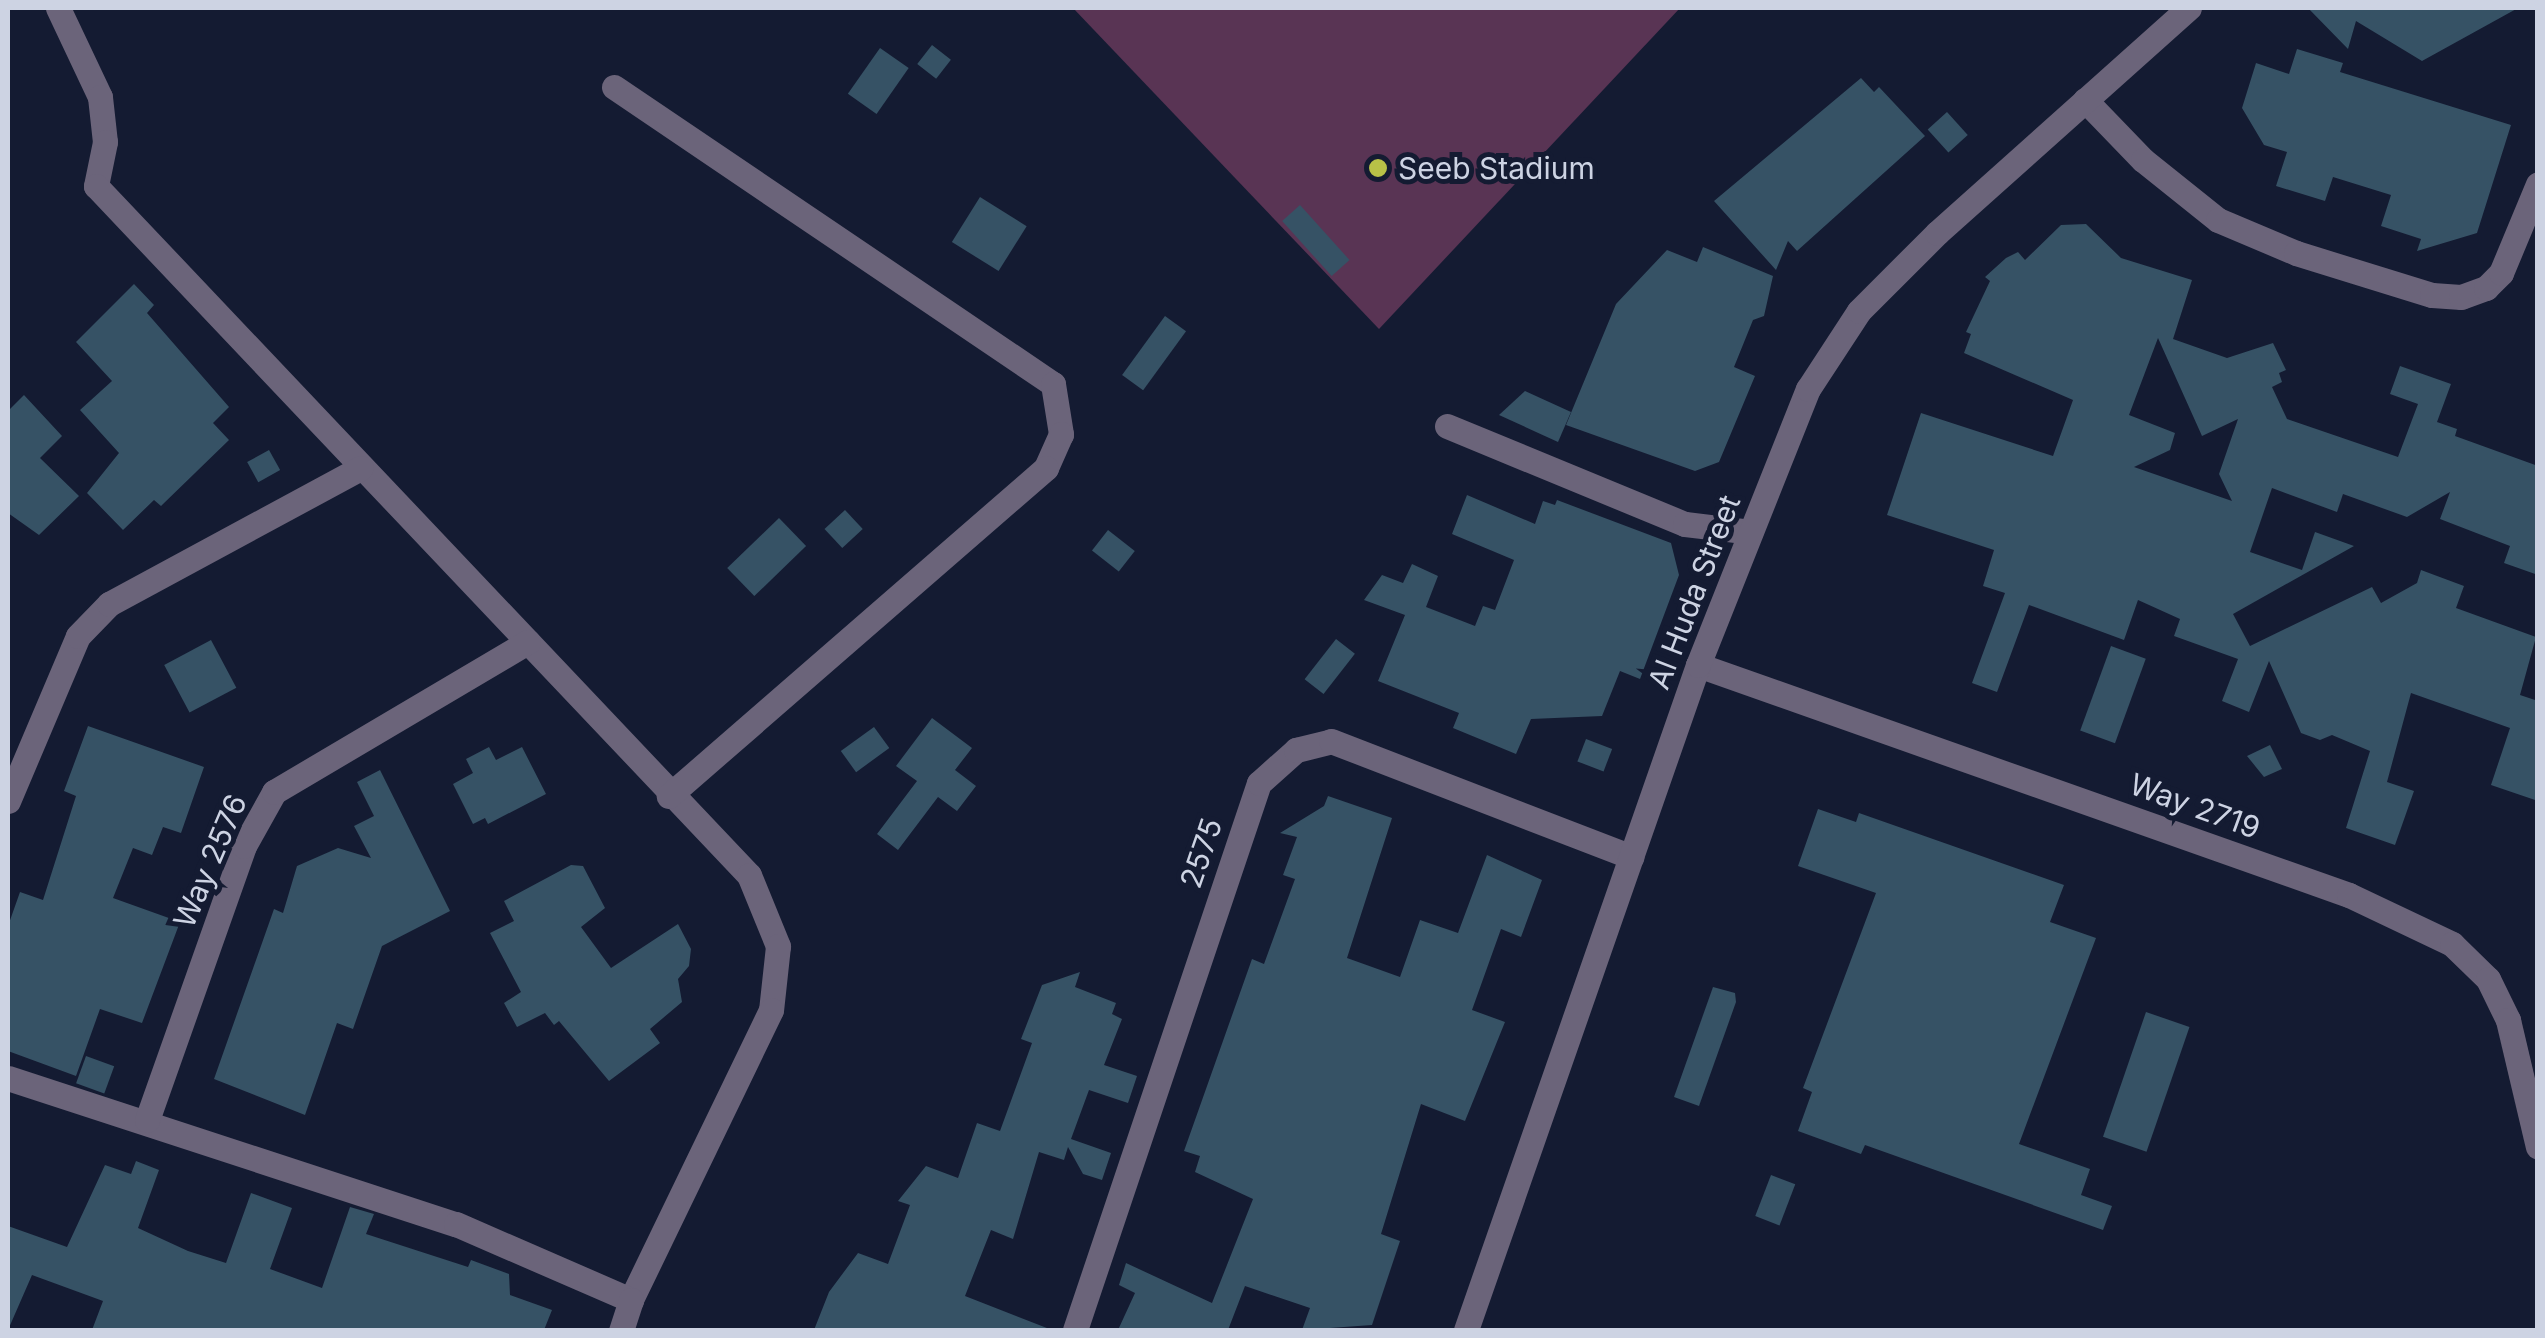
<!DOCTYPE html>
<style>
body{margin:0}
#map{position:relative;width:2545px;height:1338px;overflow:hidden;background:#141b32;font-family:Inter,sans-serif}
div>[style]{position:absolute}
.green>*{inset:0;background:#593454}
.building>*{inset:0;background:#365265;transform-origin:0 0}
.minor>*{height:25px;margin:-12.5px;padding:0 12.5px;transform-origin:12.5px;border-radius:12.5px;background:#6b647a}
.dots>*{width:28px;height:28px;translate:-50% -50%;box-sizing:border-box;border:5px solid #141b32;border-radius:50%}
span{translate:-50% -50%;white-space:nowrap;text-align:center;line-height:1.15;-webkit-text-stroke:10px #141b32;paint-order:stroke}
.poi-label{font-size:30px;color:#cdd3e3}
.left{translate:0 -50%;text-align:left}
.street-label{font-size:30px;color:#cdd3e3}
.frame{position:absolute;inset:0;border:10px solid #cdd3e3;pointer-events:none}
</style>
<div id="map">
<div class="green">
<i style="clip-path:polygon(1073px 8px,1680px 8px,1379px 329px)"></i>
</div>
<div class="building">
<i style="clip-path:polygon(2308px 8px,2518px 8px,2422px 61px,2356px 21px,2348px 49px)"></i>
<i style="left:932px;top:45px;width:24px;height:24px;rotate:38deg"></i>
<i style="left:880px;top:48px;width:35px;height:56px;rotate:35deg"></i>
<i style="clip-path:polygon(2297px 49px,2343px 63px,2340px 72px,2511px 125px,2477px 233px,2417px 251px,2421px 239px,2381px 226px,2391px 195px,2333px 177px,2325px 201px,2276px 186px,2287px 152px,2264px 145px,2242px 108px,2256px 63px,2289px 74px)"></i>
<i style="clip-path:polygon(1861px 78px,1874px 92px,1879px 87px,1925px 136px,1797px 251px,1788px 241px,1776px 270px,1714px 201px)"></i>
<i style="left:1947px;top:112px;width:31px;height:26px;rotate:48deg"></i>
<i style="left:980px;top:197px;width:55px;height:53px;rotate:32deg"></i>
<i style="left:1300px;top:205px;width:74px;height:24px;rotate:48deg"></i>
<i style="clip-path:polygon(evenodd,2086px 224px,2121px 258px,2192px 280px,2173px 339px,2227px 358px,2273px 343px,2286px 370px,2279px 373px,2282px 382px,2272px 387px,2287px 419px,2398px 457px,2418px 404px,2390px 394px,2400px 366px,2451px 384px,2437px 422px,2457px 429px,2455px 436px,2538px 466px,2538px 575px,2504px 563px,2510px 546px,2440px 519px,2450px 492px,2407px 517px,2343px 494px,2337px 512px,2272px 488px,2250px 552px,2302px 570px,2315px 532px,2354px 546px,2233px 614px,2250px 646px,2372px 587px,2381px 603px,2417px 583px,2421px 570px,2464px 586px,2456px 608px,2536px 637px,2520px 695px,2538px 701px,2538px 801px,2491px 785px,2510px 728px,2411px 693px,2387px 782px,2414px 791px,2395px 845px,2346px 828px,2370px 751px,2332px 735px,2320px 740px,2301px 733px,2269px 661px,2249px 712px,2222px 701px,2238px 659px,2174px 636px,2180px 619px,2138px 600px,2124px 640px,2029px 605px,1997px 692px,1972px 683px,2005px 593px,1983px 586px,1994px 550px,1887px 515px,1921px 413px,2053px 456px,2073px 400px,1964px 353px,1971px 334px,1966px 332px,1990px 281px,1985px 277px,2006px 258px,2018px 252px,2025px 260px,2061px 225px,2086px 224px,2158px 338px,2202px 436px,2238px 419px,2219px 474px,2232px 501px,2134px 467px,2170px 450px,2175px 433px,2129px 415px,2158px 338px)"></i>
<i style="clip-path:polygon(1703px 247px,1773px 276px,1764px 316px,1753px 320px,1734px 367px,1755px 376px,1719px 462px,1695px 471px,1566px 425px,1616px 304px,1667px 250px,1697px 262px)"></i>
<i style="clip-path:polygon(134px 284px,154px 305px,147px 313px,229px 407px,213px 423px,229px 440px,161px 506px,154px 500px,123px 530px,87px 493px,119px 453px,80px 410px,112px 381px,76px 342px)"></i>
<i style="left:1165px;top:316px;width:26px;height:73px;rotate:36deg"></i>
<i style="clip-path:polygon(1525px 391px,1571px 412px,1558px 442px,1499px 415px)"></i>
<i style="clip-path:polygon(24px 395px,62px 436px,40px 458px,79px 496px,39px 535px,8px 513px,8px 411px)"></i>
<i style="left:269px;top:450px;width:23px;height:25px;rotate:61deg"></i>
<i style="clip-path:polygon(1467px 495px,1535px 524px,1543px 501px,1555px 505px,1557px 500px,1671px 543px,1679px 575px,1640px 679px,1620px 671px,1602px 716px,1531px 719px,1516px 754px,1453px 728px,1459px 713px,1378px 681px,1405px 615px,1364px 600px,1382px 575px,1403px 583px,1412px 564px,1438px 576px,1426px 607px,1475px 626px,1483px 606px,1495px 610px,1514px 560px,1452px 534px)"></i>
<i style="left:845px;top:510px;width:26px;height:28px;rotate:47deg"></i>
<i style="left:779px;top:518px;width:39px;height:72px;rotate:46deg"></i>
<i style="left:1108px;top:530px;width:34px;height:26px;rotate:38deg"></i>
<i style="left:1336px;top:639px;width:24px;height:51px;rotate:38deg"></i>
<i style="left:211px;top:640px;width:54px;height:53px;rotate:62deg"></i>
<i style="left:2111px;top:646px;width:37px;height:90px;rotate:20deg"></i>
<i style="clip-path:polygon(932px 718px,972px 748px,955px 770px,976px 786px,957px 811px,938px 797px,898px 850px,877px 834px,917px 781px,896px 766px)"></i>
<i style="clip-path:polygon(88px 726px,204px 767px,181px 833px,163px 827px,152px 855px,133px 848px,113px 898px,180px 922px,142px 1023px,100px 1009px,76px 1076px,8px 1051px,8px 926px,20px 892px,43px 900px,76px 796px,64px 791px)"></i>
<i style="left:874px;top:727px;width:26px;height:41px;rotate:54deg"></i>
<i style="left:1586px;top:739px;width:28px;height:24px;rotate:21deg"></i>
<i style="clip-path:polygon(2270px 745px,2282px 769px,2264px 777px,2247px 756px)"></i>
<i style="clip-path:polygon(489px 747px,496px 760px,522px 747px,546px 794px,488px 824px,485px 818px,473px 824px,453px 784px,473px 773px,466px 759px)"></i>
<i style="clip-path:polygon(380px 770px,450px 911px,382px 946px,353px 1029px,337px 1023px,305px 1115px,214px 1079px,274px 909px,283px 913px,297px 866px,338px 848px,371px 858px,354px 826px,374px 816px,357px 782px)"></i>
<i style="clip-path:polygon(1328px 796px,1392px 818px,1347px 958px,1400px 977px,1420px 920px,1458px 933px,1487px 855px,1542px 880px,1521px 937px,1501px 929px,1472px 1010px,1505px 1022px,1465px 1121px,1421px 1104px,1381px 1234px,1400px 1241px,1372px 1325px,1302px 1330px,1310px 1308px,1245px 1286px,1228px 1330px,1118px 1330px,1135px 1293px,1119px 1285px,1126px 1263px,1212px 1303px,1253px 1199px,1195px 1172px,1200px 1156px,1184px 1151px,1252px 959px,1264px 964px,1295px 879px,1283px 875px,1297px 837px,1280px 833px,1324px 806px)"></i>
<i style="clip-path:polygon(1818px 809px,1856px 822px,1859px 813px,2064px 885px,2050px 922px,2096px 938px,2019px 1144px,2090px 1169px,2081px 1195px,2112px 1206px,2103px 1230px,1865px 1145px,1861px 1154px,1798px 1131px,1812px 1092px,1803px 1088px,1876px 893px,1798px 866px)"></i>
<i style="clip-path:polygon(571px 865px,583px 866px,605px 908px,581px 927px,611px 968px,678px 924px,691px 949px,689px 966px,678px 979px,682px 1002px,650px 1029px,660px 1043px,609px 1081px,559px 1021px,554px 1025px,545px 1013px,517px 1027px,504px 1003px,521px 992px,490px 933px,514px 921px,504px 901px)"></i>
<i style="clip-path:polygon(1080px 972px,1075px 987px,1116px 1003px,1112px 1014px,1122px 1019px,1104px 1065px,1137px 1076px,1128px 1103px,1089px 1090px,1071px 1139px,1111px 1153px,1102px 1180px,1083px 1174px,1068px 1147px,1064px 1160px,1039px 1152px,1013px 1239px,991px 1230px,965px 1296px,1052px 1330px,814px 1330px,829px 1292px,858px 1253px,888px 1264px,910px 1205px,898px 1201px,926px 1166px,958px 1178px,977px 1123px,1000px 1131px,1032px 1043px,1021px 1039px,1042px 985px)"></i>
<i style="clip-path:polygon(1713px 987px,1735px 993px,1736px 1002px,1699px 1106px,1674px 1097px)"></i>
<i style="left:2146px;top:1012px;width:46px;height:132px;rotate:19deg"></i>
<i style="left:86px;top:1056px;width:30px;height:29px;rotate:20deg"></i>
<i style="clip-path:polygon(136px 1161px,159px 1170px,138px 1228px,188px 1251px,226px 1263px,251px 1193px,292px 1208px,270px 1269px,322px 1288px,350px 1207px,374px 1214px,366px 1234px,468px 1267px,471px 1260px,509px 1274px,510px 1295px,552px 1310px,544px 1330px,92px 1330px,103px 1301px,32px 1275px,8px 1330px,8px 1226px,67px 1247px,105px 1165px,131px 1174px)"></i>
<i style="left:1771px;top:1175px;width:26px;height:44px;rotate:21deg"></i>
</div>
<div class="minor">
<i style="left:58px;top:8px;width:98px;rotate:64.7deg"></i>
<i style="left:100px;top:97px;width:45px;rotate:83.7deg"></i>
<i style="left:105px;top:142px;width:45px;rotate:101.6deg"></i>
<i style="left:96px;top:186px;width:949px;rotate:46.54deg"></i>
<i style="left:749px;top:875px;width:77px;rotate:67.8deg"></i>
<i style="left:778px;top:946px;width:64px;rotate:96.2deg"></i>
<i style="left:771px;top:1010px;width:322px;rotate:115.8deg"></i>
<i style="left:614px;top:87px;width:530px;rotate:34.08deg"></i>
<i style="left:1053px;top:384px;width:51px;rotate:80.9deg"></i>
<i style="left:1061px;top:434px;width:37px;rotate:114deg"></i>
<i style="left:1046px;top:468px;width:500px;rotate:139deg"></i>
<i style="left:2085px;top:100px;width:83px;rotate:46deg"></i>
<i style="left:2143px;top:160px;width:96px;rotate:38.7deg"></i>
<i style="left:2218px;top:220px;width:85px;rotate:22.9deg"></i>
<i style="left:2296px;top:253px;width:142px;rotate:17.2deg"></i>
<i style="left:2432px;top:295px;width:29px;rotate:4deg"></i>
<i style="left:2461px;top:297px;width:27px;rotate:-20deg"></i>
<i style="left:2486px;top:288px;width:21px;rotate:-45deg"></i>
<i style="left:2501px;top:273px;width:96px;rotate:-67.4deg"></i>
<i style="left:1447px;top:426px;width:257px;rotate:22.4deg"></i>
<i style="left:1685px;top:524px;width:66px;rotate:6.9deg"></i>
<i style="left:1698px;top:665px;width:690px;rotate:19.46deg"></i>
<i style="left:2349px;top:895px;width:114px;rotate:25.4deg"></i>
<i style="left:2452px;top:944px;width:50px;rotate:44.2deg"></i>
<i style="left:2488px;top:979px;width:46px;rotate:64deg"></i>
<i style="left:2508px;top:1020px;width:130px;rotate:76.7deg"></i>
<i style="left:8px;top:801px;width:179px;rotate:-67deg"></i>
<i style="left:78px;top:636px;width:45px;rotate:-45.9deg"></i>
<i style="left:109px;top:604px;width:286px;rotate:-28.4deg"></i>
<i style="left:8px;top:1078px;width:471px;rotate:18.1deg"></i>
<i style="left:456px;top:1224px;width:191px;rotate:23.5deg"></i>
<i style="left:631px;top:1300px;width:32px;rotate:108deg"></i>
<i style="left:147px;top:1120px;width:291px;rotate:-70.5deg"></i>
<i style="left:244px;top:846px;width:62px;rotate:-60.9deg"></i>
<i style="left:274px;top:792px;width:295px;rotate:-30.6deg"></i>
<i style="left:1075px;top:1330px;width:577px;rotate:-71.41deg"></i>
<i style="left:1259px;top:783px;width:50px;rotate:-41.7deg"></i>
<i style="left:1296px;top:750px;width:36px;rotate:-14deg"></i>
<i style="left:1331px;top:741px;width:322px;rotate:21.1deg"></i>
<i style="left:1466px;top:1330px;width:704px;rotate:-70.77deg"></i>
<i style="left:1698px;top:665px;width:297px;rotate:-68.3deg"></i>
<i style="left:1808px;top:389px;width:93px;rotate:-56.8deg"></i>
<i style="left:1859px;top:311px;width:110px;rotate:-45deg"></i>
<i style="left:1937px;top:233px;width:338px;rotate:-41.8deg"></i>
</div>
<div class="dots">
<i style="left:1378px;top:168px;background:#b8c147"></i>
</div>
<div class="poi-label">
<span class="left" style="left:1398px;top:168px">Seeb Stadium</span>
</div>
<div class="street-label">
<span style="left:1694px;top:592px;rotate:-69deg">Al Huda Street</span>
<span style="left:2195px;top:806px;rotate:20deg">Way 2719</span>
<span style="left:1201px;top:853px;rotate:-71deg">2575</span>
<span style="left:210px;top:861px;rotate:-67deg">Way 2576</span>
</div>
<div class="frame"></div>
</div>
